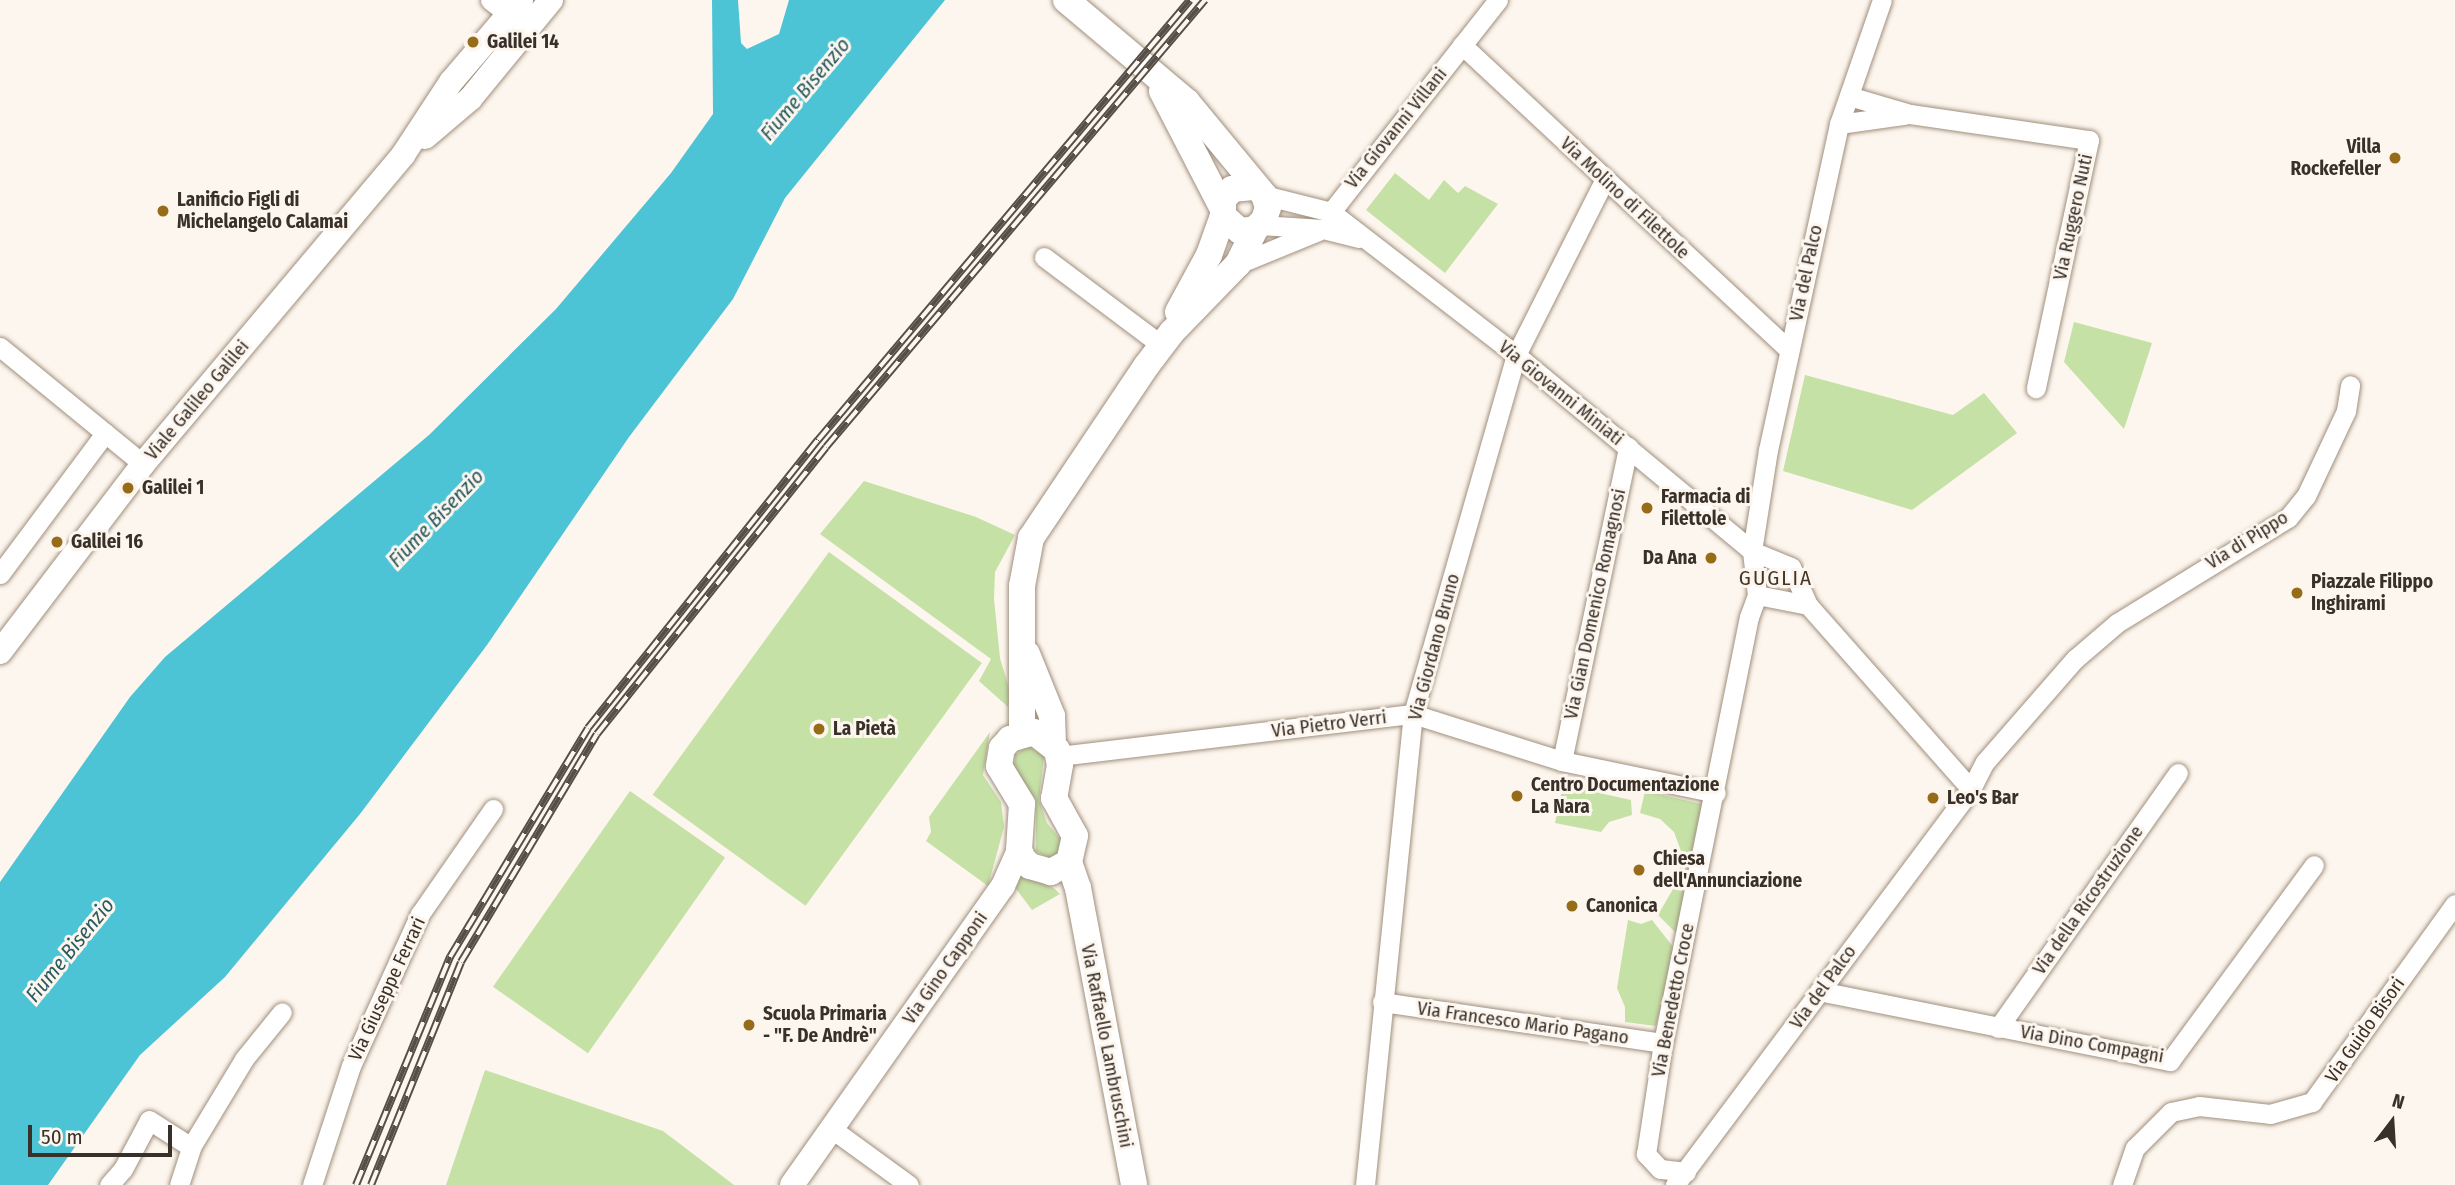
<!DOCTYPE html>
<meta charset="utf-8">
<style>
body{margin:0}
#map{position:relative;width:2455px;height:1185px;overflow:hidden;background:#fdf6ee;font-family:"Fira Sans Condensed",sans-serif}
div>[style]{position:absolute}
.green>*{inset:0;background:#c5e1a6;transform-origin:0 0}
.water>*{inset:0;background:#4cc4d5}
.roads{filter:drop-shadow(0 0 2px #a08f7d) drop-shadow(0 0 2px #a08f7d)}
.minor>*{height:19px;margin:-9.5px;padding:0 9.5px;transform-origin:9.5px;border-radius:9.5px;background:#fff}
.tertiary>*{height:24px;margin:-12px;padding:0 12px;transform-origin:12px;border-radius:12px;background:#fff}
.secondary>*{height:26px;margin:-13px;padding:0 13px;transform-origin:13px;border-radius:13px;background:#fff}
.rail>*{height:8px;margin-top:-4px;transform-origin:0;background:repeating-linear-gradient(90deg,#fdf6ee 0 16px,#564e47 0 32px);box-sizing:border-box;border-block:2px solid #564e47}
.dots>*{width:19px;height:19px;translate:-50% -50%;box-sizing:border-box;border:4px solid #fdf6ee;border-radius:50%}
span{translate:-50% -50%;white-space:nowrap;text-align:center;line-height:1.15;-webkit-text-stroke:6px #fdf6ee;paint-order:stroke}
.poi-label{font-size:19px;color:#383029;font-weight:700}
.left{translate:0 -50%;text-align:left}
.right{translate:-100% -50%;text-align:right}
.street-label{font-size:19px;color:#383029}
.water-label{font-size:21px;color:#285a61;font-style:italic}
.neighbourhood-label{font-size:21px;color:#453627;letter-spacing:2px}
.north{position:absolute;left:2357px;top:1087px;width:70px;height:70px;-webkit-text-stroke:5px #fdf6ee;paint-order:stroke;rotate:17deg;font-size:19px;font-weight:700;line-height:28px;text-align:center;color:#383029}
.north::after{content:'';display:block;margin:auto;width:24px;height:32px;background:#383029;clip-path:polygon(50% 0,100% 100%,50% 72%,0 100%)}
.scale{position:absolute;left:28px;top:1125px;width:144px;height:32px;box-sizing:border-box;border:4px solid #383029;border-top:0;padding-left:9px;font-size:21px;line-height:24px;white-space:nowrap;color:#383029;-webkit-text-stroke:5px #fdf6ee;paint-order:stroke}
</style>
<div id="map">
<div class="green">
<i style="clip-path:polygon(1395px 173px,1429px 200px,1444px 180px,1458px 193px,1465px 186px,1498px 204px,1445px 273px,1366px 210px)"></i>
<i style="clip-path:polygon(2074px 322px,2152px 343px,2124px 429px,2064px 362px)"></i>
<i style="clip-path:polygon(1805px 375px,1953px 415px,1984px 393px,2017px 433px,1912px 510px,1783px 471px)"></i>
<i style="clip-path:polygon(864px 481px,976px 517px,1015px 535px,995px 572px,994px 599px,1000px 658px,1011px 695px,1008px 707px,979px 681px,991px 659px,820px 534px)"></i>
<i style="left:829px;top:552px;width:189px;height:300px;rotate:36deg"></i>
<i style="clip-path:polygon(990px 732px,983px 775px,1001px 802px,1004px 827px,988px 886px,926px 841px,931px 832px,929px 817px)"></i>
<i style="clip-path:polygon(1028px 746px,1044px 756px,1039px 800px,1047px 823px,1061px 840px,1059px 853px,1049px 858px,1036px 851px,1036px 800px,1014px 768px,1015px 755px)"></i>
<i style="clip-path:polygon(1563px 785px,1631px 800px,1632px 815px,1609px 822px,1601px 832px,1555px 823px)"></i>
<i style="left:630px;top:791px;width:116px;height:239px;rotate:35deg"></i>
<i style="clip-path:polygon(1645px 791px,1702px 804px,1686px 880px,1678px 879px,1681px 851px,1674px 832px,1660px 819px,1640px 813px)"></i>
<i style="clip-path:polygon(1019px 867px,1055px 889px,1060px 894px,1032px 910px,1011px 882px)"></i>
<i style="clip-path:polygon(1673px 889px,1685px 892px,1676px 933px,1658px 915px)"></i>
<i style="clip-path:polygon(1628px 920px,1641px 924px,1652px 920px,1674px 948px,1656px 1026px,1625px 1022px,1625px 1007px,1617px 988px)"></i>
<i style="clip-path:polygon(485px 1070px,663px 1131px,734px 1185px,446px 1185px)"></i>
</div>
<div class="water">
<i style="clip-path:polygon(712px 0,738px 0,741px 43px,747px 49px,779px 34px,789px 0,945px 0,785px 198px,733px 299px,629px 437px,487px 645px,360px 814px,225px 977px,140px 1055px,48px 1185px,0 1185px,0 882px,130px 697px,165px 657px,429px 435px,556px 309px,671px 173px,713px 114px)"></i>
</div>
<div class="roads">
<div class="minor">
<i style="left:490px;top:0;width:24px;rotate:38deg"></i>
<i style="left:1462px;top:45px;width:447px;rotate:43deg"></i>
<i style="left:1849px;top:96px;width:64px;rotate:16.4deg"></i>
<i style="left:1910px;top:114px;width:181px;rotate:8.3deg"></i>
<i style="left:2089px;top:140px;width:254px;rotate:102.1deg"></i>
<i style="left:1839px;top:124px;width:66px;rotate:-7.9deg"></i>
<i style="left:1264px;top:195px;width:69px;rotate:14.2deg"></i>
<i style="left:1331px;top:212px;width:234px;rotate:37.7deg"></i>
<i style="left:1516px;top:355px;width:307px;rotate:39.7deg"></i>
<i style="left:1752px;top:551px;width:42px;rotate:22.3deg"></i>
<i style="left:1791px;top:567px;width:42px;rotate:65.9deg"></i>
<i style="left:1808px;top:605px;width:246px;rotate:48.5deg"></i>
<i style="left:1971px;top:789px;width:494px;rotate:126.8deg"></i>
<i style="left:1331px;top:212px;width:270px;rotate:-51.8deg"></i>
<i style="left:1260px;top:225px;width:63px;rotate:3.6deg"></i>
<i style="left:1323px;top:229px;width:37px;rotate:14deg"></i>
<i style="left:1044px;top:257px;width:146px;rotate:36.9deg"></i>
<i style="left:1238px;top:264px;width:87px;rotate:-22.4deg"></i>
<i style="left:0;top:347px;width:185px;rotate:39.3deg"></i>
<i style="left:0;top:574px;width:176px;rotate:-53.3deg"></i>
<i style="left:1757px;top:595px;width:52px;rotate:11.1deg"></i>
<i style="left:1059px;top:756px;width:356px;rotate:-6.8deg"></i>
<i style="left:1413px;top:714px;width:156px;rotate:17.5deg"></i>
<i style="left:1562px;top:761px;width:157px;rotate:11.7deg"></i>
<i style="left:1562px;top:761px;width:321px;rotate:-78.1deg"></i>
<i style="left:1971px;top:789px;width:30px;rotate:-63deg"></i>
<i style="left:1985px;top:762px;width:137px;rotate:-48.9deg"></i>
<i style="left:2075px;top:659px;width:55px;rotate:-40.6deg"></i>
<i style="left:2117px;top:623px;width:201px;rotate:-31.6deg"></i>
<i style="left:2288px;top:518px;width:28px;rotate:-51deg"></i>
<i style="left:2306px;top:496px;width:94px;rotate:-64.8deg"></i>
<i style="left:2346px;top:411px;width:26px;rotate:-81deg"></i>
<i style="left:1819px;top:991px;width:358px;rotate:11.3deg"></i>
<i style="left:2170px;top:1061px;width:243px;rotate:-53.7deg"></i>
<i style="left:1382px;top:1002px;width:284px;rotate:8.3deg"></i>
<i style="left:1998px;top:1028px;width:312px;rotate:-54.8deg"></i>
<i style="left:832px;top:1129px;width:95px;rotate:36deg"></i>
<i style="left:1686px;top:1172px;width:26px;rotate:-173deg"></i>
<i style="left:1660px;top:1169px;width:21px;rotate:-133deg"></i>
<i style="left:1646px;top:1154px;width:112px;rotate:-81.3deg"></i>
<i style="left:1663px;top:1043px;width:435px;rotate:-78.6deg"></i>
<i style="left:1749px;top:617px;width:23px;rotate:-70deg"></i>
<i style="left:1757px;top:595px;width:44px;rotate:-96.5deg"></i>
<i style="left:1752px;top:551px;width:102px;rotate:-81deg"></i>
<i style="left:1768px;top:450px;width:334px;rotate:-77.7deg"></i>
<i style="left:1839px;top:124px;width:131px;rotate:-70.9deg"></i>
<i style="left:109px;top:1185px;width:21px;rotate:-49deg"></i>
<i style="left:123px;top:1169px;width:55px;rotate:-62deg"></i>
<i style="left:149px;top:1120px;width:50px;rotate:32.7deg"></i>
<i style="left:179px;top:1185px;width:40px;rotate:-72deg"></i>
<i style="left:191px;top:1147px;width:103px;rotate:-58.9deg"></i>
<i style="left:244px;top:1059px;width:60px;rotate:-51deg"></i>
<i style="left:312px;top:1185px;width:125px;rotate:-71.9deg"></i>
<i style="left:351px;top:1066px;width:167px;rotate:-65.6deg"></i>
<i style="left:420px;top:914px;width:128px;rotate:-55.2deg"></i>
<i style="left:1365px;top:1185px;width:473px;rotate:-84.2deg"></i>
<i style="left:1413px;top:714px;width:373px;rotate:-74deg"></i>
<i style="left:1516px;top:355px;width:197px;rotate:-63.2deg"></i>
<i style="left:2122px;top:1185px;width:39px;rotate:-71deg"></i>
<i style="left:2135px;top:1148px;width:51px;rotate:-45deg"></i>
<i style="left:2171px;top:1112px;width:29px;rotate:-12deg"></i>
<i style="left:2199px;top:1106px;width:71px;rotate:6.4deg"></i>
<i style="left:2270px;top:1114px;width:44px;rotate:-15.9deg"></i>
<i style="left:2312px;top:1102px;width:244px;rotate:-54.2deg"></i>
</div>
<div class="tertiary">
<i style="left:425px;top:137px;width:59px;rotate:-40.2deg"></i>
<i style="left:470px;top:99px;width:128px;rotate:-50.7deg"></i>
<i style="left:0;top:652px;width:236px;rotate:-52.7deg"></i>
<i style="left:143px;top:464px;width:404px;rotate:-49.9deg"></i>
<i style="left:403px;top:155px;width:87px;rotate:-56.7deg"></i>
<i style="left:451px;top:82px;width:108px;rotate:-49.5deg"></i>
<i style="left:792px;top:1185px;width:366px;rotate:-54.8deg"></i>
<i style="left:1003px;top:886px;width:39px;rotate:-66deg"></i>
</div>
<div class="secondary">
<i style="left:1066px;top:0;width:158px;rotate:40.1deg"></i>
<i style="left:1187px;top:102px;width:121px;rotate:50.4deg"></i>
<i style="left:1264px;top:195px;width:13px;rotate:72deg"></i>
<i style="left:1268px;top:207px;width:14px;rotate:107deg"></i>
<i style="left:1264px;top:220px;width:13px;rotate:135deg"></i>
<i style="left:1255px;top:229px;width:15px;rotate:172deg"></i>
<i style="left:1240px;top:231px;width:23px;rotate:-139deg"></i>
<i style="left:1223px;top:216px;width:16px;rotate:-90deg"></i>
<i style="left:1223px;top:200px;width:14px;rotate:-51deg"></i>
<i style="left:1232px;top:189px;width:21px;rotate:-5deg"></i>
<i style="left:1162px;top:91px;width:131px;rotate:62.7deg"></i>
<i style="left:1178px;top:312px;width:65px;rotate:-61.5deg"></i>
<i style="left:1209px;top:255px;width:41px;rotate:-70.3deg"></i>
<i style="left:1027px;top:654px;width:67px;rotate:68deg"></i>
<i style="left:1052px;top:716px;width:27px;rotate:88deg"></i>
<i style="left:1034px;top:732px;width:29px;rotate:38deg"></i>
<i style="left:1057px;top:750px;width:15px;rotate:79deg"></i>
<i style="left:1060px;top:765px;width:34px;rotate:100deg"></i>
<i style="left:1054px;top:798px;width:43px;rotate:61.1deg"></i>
<i style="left:1075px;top:836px;width:27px;rotate:103deg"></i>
<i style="left:1069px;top:862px;width:21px;rotate:151deg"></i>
<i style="left:1051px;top:872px;width:22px;rotate:-164deg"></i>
<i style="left:1030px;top:866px;width:10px;rotate:-135deg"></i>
<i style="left:1023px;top:859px;width:10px;rotate:-114deg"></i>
<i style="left:1019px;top:850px;width:46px;rotate:-86.3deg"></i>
<i style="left:1022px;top:804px;width:44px;rotate:-121.2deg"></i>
<i style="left:999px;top:766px;width:18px;rotate:-81deg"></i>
<i style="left:1002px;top:748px;width:12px;rotate:-48deg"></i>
<i style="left:1010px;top:739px;width:25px;rotate:-16deg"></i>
<i style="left:1022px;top:733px;width:147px;rotate:-90deg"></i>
<i style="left:1022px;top:586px;width:49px;rotate:-79.4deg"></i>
<i style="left:1031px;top:538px;width:208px;rotate:-56.2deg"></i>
<i style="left:1147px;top:365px;width:41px;rotate:-52.9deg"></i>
<i style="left:1172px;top:332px;width:95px;rotate:-45.9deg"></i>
<i style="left:1238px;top:264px;width:39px;rotate:-64deg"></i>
<i style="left:1069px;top:862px;width:28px;rotate:71deg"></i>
<i style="left:1078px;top:888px;width:302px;rotate:79.3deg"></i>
</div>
</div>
<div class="rail">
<i style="left:356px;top:1185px;width:247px;rotate:-67.6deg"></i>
<i style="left:450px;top:957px;width:267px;rotate:-58.9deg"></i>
<i style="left:588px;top:728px;width:369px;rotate:-51.4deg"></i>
<i style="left:818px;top:440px;width:576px;rotate:-49.79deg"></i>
<i style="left:371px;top:1185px;width:240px;rotate:-68deg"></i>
<i style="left:461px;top:962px;width:265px;rotate:-59.2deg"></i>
<i style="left:597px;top:734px;width:367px;rotate:-51.4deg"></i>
<i style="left:826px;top:447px;width:586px;rotate:-49.71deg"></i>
</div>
<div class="dots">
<i style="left:473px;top:42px;background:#976c19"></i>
<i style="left:2395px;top:158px;background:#976c19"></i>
<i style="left:163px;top:211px;background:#976c19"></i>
<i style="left:128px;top:488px;background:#976c19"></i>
<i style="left:1647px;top:508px;background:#976c19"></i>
<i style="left:57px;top:542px;background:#976c19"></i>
<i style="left:1711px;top:558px;background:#976c19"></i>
<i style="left:2297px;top:593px;background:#976c19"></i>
<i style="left:819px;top:729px;background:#976c19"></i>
<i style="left:1517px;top:796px;background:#976c19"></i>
<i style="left:1933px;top:798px;background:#976c19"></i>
<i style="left:1639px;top:870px;background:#976c19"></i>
<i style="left:1572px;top:906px;background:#976c19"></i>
<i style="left:749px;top:1025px;background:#976c19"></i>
</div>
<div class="poi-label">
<span class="left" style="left:487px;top:42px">Galilei 14</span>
<span class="right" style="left:2381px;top:158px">Villa<br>Rockefeller</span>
<span class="left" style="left:177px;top:211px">Lanificio Figli di<br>Michelangelo Calamai</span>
<span class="left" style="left:142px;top:488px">Galilei 1</span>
<span class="left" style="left:1661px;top:508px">Farmacia di<br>Filettole</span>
<span class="left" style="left:71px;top:542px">Galilei 16</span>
<span class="right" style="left:1697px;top:558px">Da Ana</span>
<span class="left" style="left:2311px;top:593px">Piazzale Filippo<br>Inghirami</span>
<span class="left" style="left:833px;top:729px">La Pietà</span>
<span class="left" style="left:1531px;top:796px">Centro Documentazione<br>La Nara</span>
<span class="left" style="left:1947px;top:798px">Leo's Bar</span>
<span class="left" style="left:1653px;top:870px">Chiesa<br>dell'Annunciazione</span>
<span class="left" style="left:1586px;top:906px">Canonica</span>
<span class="left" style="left:763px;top:1025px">Scuola Primaria<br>- "F. De Andrè"</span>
</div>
<div class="street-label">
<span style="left:1396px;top:128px;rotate:-51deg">Via Giovanni Villani</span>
<span style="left:1625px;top:198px;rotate:43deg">Via Molino di Filettole</span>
<span style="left:2073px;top:217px;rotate:-78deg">Via Ruggero Nuti</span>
<span style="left:1806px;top:273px;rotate:-78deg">Via del Palco</span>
<span style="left:1561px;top:393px;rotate:39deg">Via Giovanni Miniati</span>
<span style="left:197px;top:400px;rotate:-50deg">Viale Galileo Galilei</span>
<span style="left:2247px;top:540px;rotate:-32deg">Via di Pippo</span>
<span style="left:1595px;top:604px;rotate:-78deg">Via Gian Domenico Romagnosi</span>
<span style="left:1434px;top:647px;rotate:-75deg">Via Giordano Bruno</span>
<span style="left:1329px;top:724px;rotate:-7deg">Via Pietro Verri</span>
<span style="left:2088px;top:900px;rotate:-55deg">Via della Ricostruzione</span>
<span style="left:945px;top:968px;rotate:-55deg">Via Gino Capponi</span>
<span style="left:1823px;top:987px;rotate:-54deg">Via del Palco</span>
<span style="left:387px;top:989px;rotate:-65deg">Via Giuseppe Ferrari</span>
<span style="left:1673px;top:1000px;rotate:-79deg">Via Benedetto Croce</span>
<span style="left:1523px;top:1023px;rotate:8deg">Via Francesco Mario Pagano</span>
<span style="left:2365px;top:1030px;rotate:-55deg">Via Guido Bisori</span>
<span style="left:2092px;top:1044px;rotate:10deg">Via Dino Compagni</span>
<span style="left:1107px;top:1046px;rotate:79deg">Via Raffaello Lambruschini</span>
</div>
<div class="water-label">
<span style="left:805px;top:89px;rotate:-50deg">Fiume Bisenzio</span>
<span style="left:436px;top:518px;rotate:-46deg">Fiume Bisenzio</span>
<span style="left:70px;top:950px;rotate:-51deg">Fiume Bisenzio</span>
</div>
<div class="neighbourhood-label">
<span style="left:1776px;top:578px">GUGLIA</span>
</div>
<div class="north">N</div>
<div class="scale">50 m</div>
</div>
